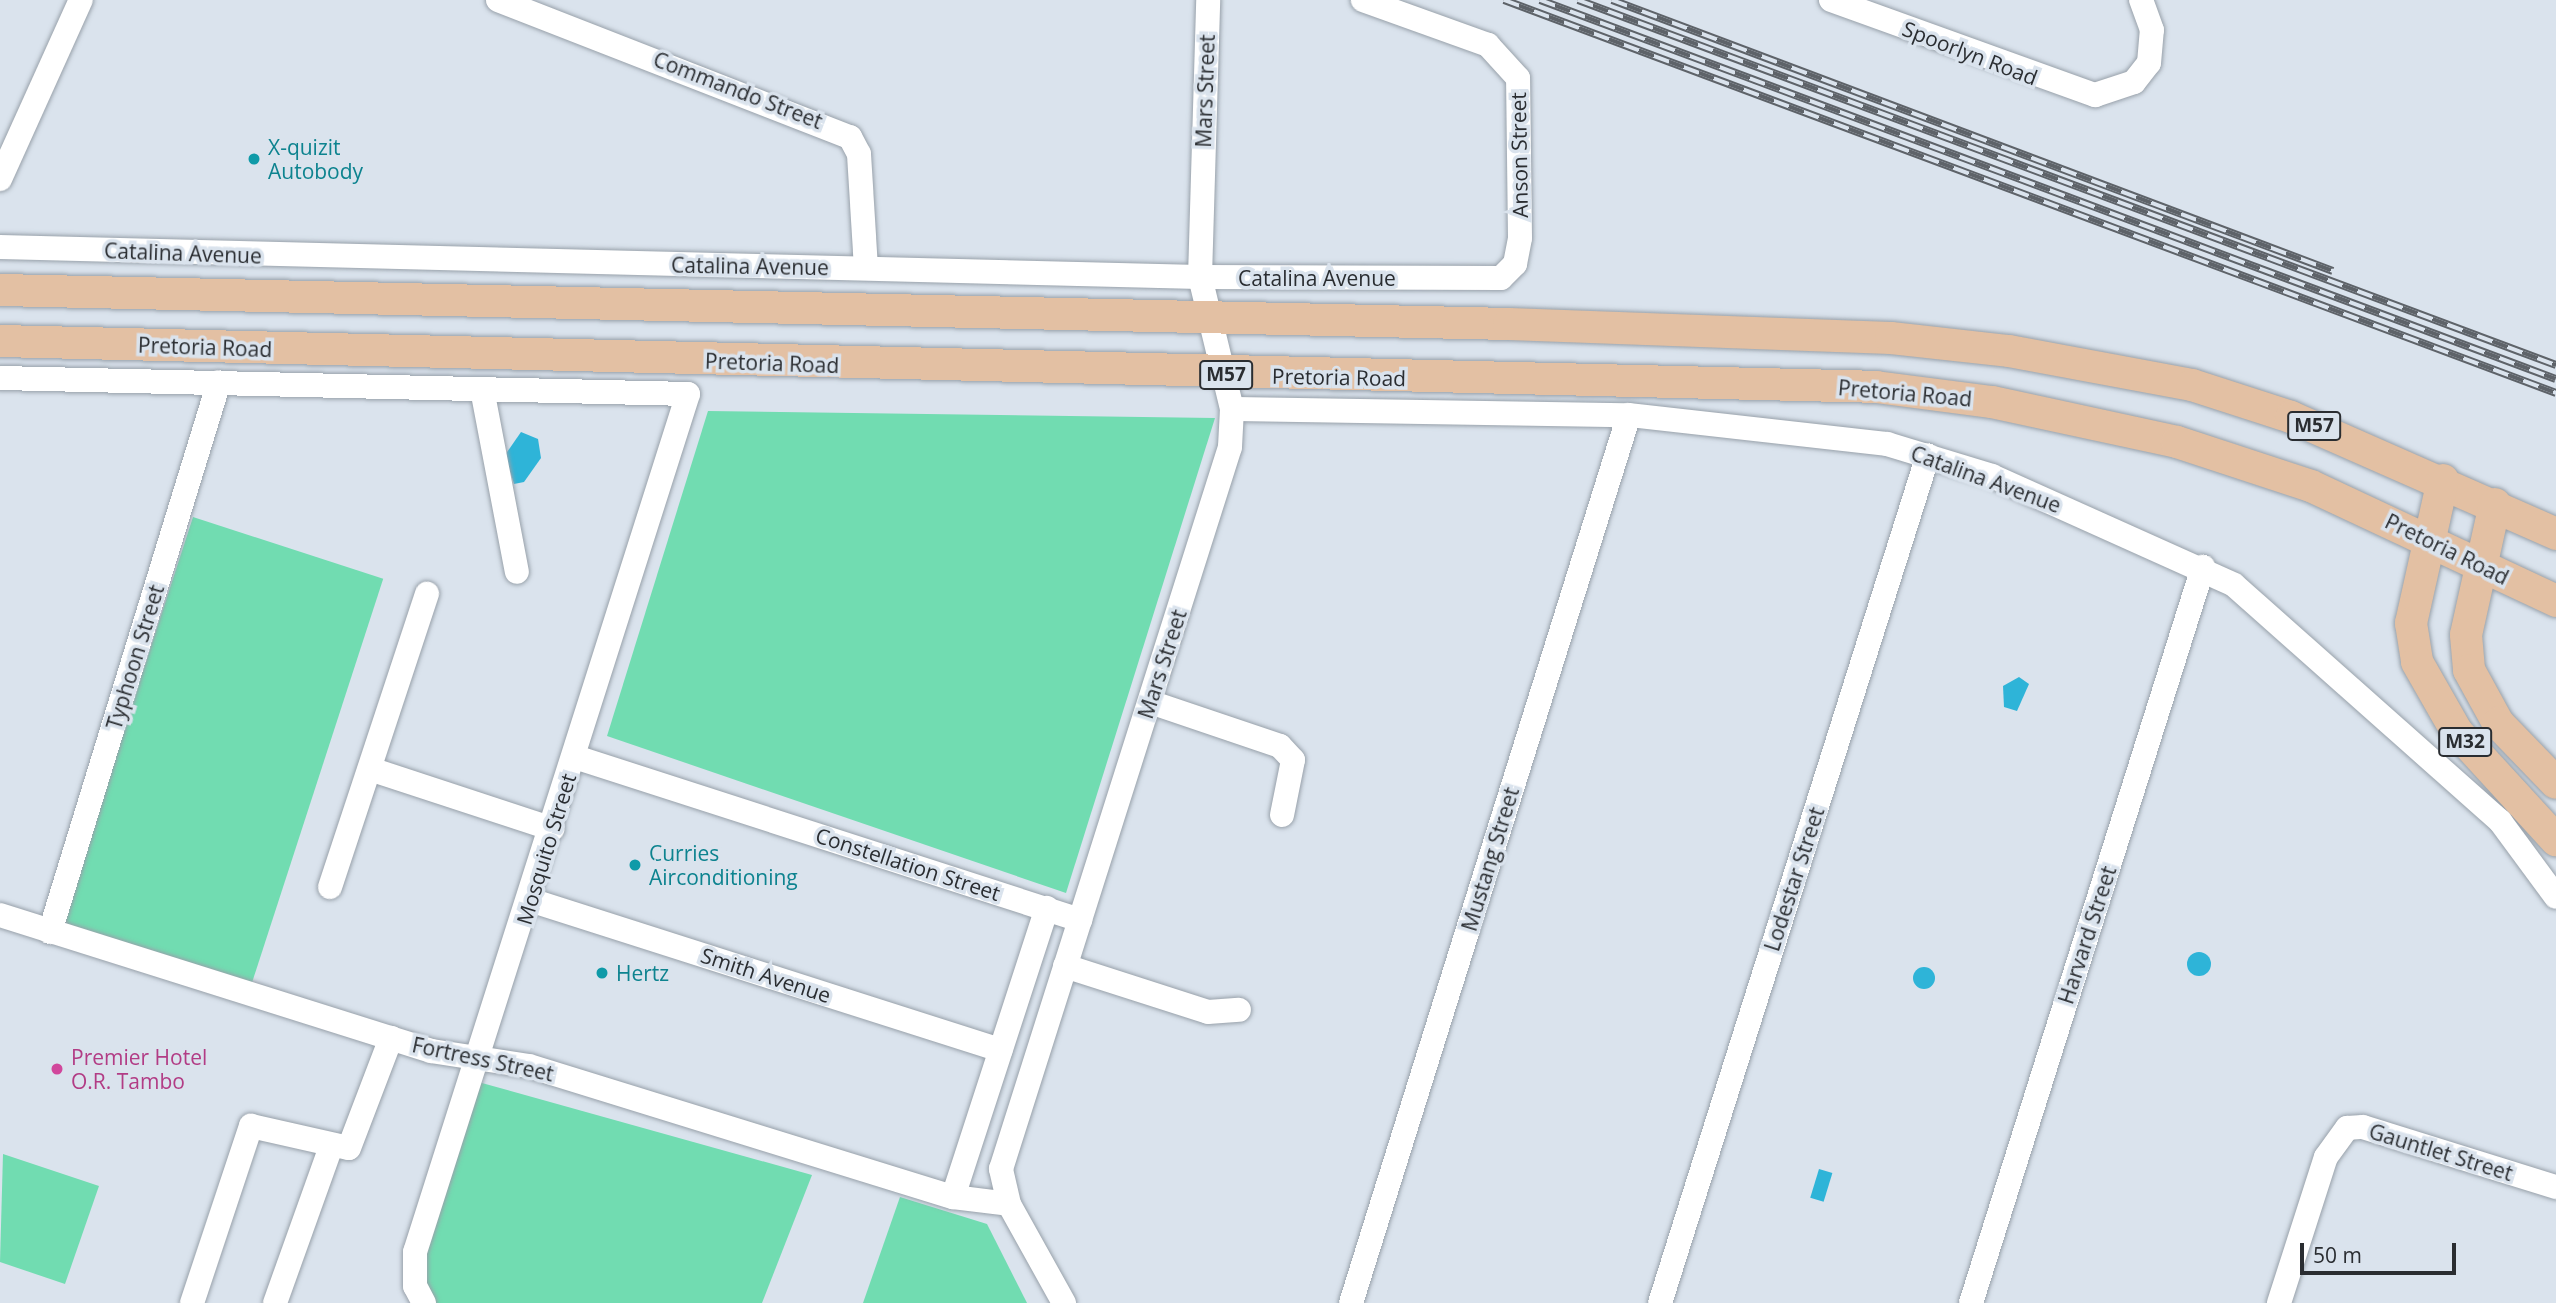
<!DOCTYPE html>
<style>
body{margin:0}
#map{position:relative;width:2556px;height:1303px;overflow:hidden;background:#dae3ed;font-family:"Open Sans",sans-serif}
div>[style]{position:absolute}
.green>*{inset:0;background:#71dcb1;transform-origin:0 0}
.water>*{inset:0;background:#2eb4d8;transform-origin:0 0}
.round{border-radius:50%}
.roads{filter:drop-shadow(0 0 2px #98a1aa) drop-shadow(0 0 2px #98a1aa)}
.minor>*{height:24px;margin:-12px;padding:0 12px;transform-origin:12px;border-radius:12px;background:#fff}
.major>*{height:32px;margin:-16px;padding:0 16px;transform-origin:16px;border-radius:16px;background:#e3c0a3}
.rail>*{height:8px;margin-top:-4px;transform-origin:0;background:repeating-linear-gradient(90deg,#dae3ed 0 16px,#5e6369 0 32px);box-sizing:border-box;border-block:2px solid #5e6369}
.dots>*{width:19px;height:19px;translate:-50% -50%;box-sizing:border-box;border:4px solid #dae3ed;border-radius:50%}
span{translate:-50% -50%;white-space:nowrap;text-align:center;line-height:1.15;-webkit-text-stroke:7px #dae3ed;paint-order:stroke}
.shield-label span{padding:2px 5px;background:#dae3ed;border:2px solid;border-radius:5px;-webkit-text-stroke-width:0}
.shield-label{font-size:19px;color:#2a2d31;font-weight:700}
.street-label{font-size:21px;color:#2a2d31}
.culture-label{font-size:21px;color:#0d838f}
.left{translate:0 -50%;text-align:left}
.hotel-label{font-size:21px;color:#b23c85}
.scale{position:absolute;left:2300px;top:1243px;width:156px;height:32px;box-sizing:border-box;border:4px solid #2a2d31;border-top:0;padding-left:9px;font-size:21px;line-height:24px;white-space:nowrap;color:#2a2d31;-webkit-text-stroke:5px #dae3ed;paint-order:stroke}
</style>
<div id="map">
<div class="green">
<i style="clip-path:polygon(708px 411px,1215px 418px,1066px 893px,607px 736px)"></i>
<i style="left:193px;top:517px;width:200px;height:429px;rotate:18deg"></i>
<i style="clip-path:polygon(471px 1080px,812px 1175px,762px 1303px,429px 1303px,413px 1259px)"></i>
<i style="clip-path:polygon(3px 1154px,99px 1186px,65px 1284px,0 1262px)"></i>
<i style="clip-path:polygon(900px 1197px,987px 1224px,1027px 1303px,863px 1303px)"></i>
</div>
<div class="water">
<i style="clip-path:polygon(521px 432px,538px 439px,541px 458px,524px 482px,514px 484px,505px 455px)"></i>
<i style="clip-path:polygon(2019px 677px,2029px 684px,2017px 711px,2004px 707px,2003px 686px)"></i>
<i class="round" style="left:2187px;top:952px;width:24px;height:24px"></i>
<i class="round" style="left:1913px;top:967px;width:22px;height:22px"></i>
<i style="left:1819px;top:1169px;width:14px;height:30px;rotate:17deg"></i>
</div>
<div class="roads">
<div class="minor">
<i style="left:498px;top:0;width:378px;rotate:21.3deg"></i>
<i style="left:850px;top:137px;width:19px;rotate:62deg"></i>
<i style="left:859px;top:154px;width:114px;rotate:86.5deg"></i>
<i style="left:1831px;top:0;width:281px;rotate:19.8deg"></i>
<i style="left:2095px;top:95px;width:41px;rotate:-18.4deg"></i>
<i style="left:2134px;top:82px;width:24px;rotate:-52deg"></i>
<i style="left:2149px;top:63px;width:33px;rotate:-85deg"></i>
<i style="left:2152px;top:30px;width:32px;rotate:-110deg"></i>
<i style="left:0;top:179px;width:196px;rotate:-65.7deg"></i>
<i style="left:0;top:247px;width:1200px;rotate:1.43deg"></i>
<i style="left:1200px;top:277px;width:301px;rotate:0.2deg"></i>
<i style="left:1501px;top:278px;width:20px;rotate:-45deg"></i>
<i style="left:1515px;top:264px;width:26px;rotate:-79deg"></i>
<i style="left:1520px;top:238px;width:160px;rotate:-90.7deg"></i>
<i style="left:1518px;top:78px;width:45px;rotate:-132.3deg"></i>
<i style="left:1488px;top:45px;width:133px;rotate:-160.2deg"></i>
<i style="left:0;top:378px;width:688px;rotate:1.33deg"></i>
<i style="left:688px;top:394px;width:900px;rotate:107.65deg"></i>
<i style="left:415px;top:1252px;width:34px;rotate:90deg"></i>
<i style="left:415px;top:1286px;width:19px;rotate:62deg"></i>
<i style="left:482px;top:389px;width:186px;rotate:79.2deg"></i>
<i style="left:1232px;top:409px;width:397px;rotate:0.9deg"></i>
<i style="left:1629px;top:415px;width:260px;rotate:6.4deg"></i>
<i style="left:1887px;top:444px;width:110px;rotate:16.9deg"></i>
<i style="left:1992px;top:476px;width:265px;rotate:24.2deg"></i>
<i style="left:2234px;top:585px;width:356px;rotate:41.6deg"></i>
<i style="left:2500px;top:821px;width:94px;rotate:53.6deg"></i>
<i style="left:1150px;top:702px;width:137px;rotate:18.7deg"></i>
<i style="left:1280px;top:746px;width:19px;rotate:47deg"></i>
<i style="left:1293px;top:760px;width:56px;rotate:101.3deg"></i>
<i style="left:575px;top:757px;width:531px;rotate:17.89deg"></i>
<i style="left:370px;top:769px;width:192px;rotate:18.2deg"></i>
<i style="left:330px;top:887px;width:309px;rotate:-71.7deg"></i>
<i style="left:530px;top:900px;width:494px;rotate:17.7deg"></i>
<i style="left:0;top:915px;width:452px;rotate:17.5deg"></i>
<i style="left:431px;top:1051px;width:99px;rotate:8.7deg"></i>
<i style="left:529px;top:1066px;width:444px;rotate:17.2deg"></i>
<i style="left:953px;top:1197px;width:56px;rotate:7.1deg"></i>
<i style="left:50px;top:932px;width:575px;rotate:-72.92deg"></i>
<i style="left:1065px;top:966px;width:150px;rotate:17.8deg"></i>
<i style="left:1208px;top:1012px;width:31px;rotate:-4deg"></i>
<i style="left:953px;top:1197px;width:304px;rotate:-72deg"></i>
<i style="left:192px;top:1303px;width:187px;rotate:-71.6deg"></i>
<i style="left:251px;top:1126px;width:100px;rotate:12.7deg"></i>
<i style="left:349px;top:1148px;width:118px;rotate:-69.1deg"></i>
<i style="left:275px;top:1303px;width:166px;rotate:-70.3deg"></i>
<i style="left:1064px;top:1303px;width:113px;rotate:-119.1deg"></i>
<i style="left:1009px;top:1204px;width:36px;rotate:-103deg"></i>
<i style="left:1001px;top:1169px;width:757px;rotate:-72.4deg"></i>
<i style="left:1230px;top:447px;width:38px;rotate:-87deg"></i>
<i style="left:1232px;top:409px;width:136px;rotate:-103.6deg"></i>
<i style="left:1200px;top:277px;width:277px;rotate:-88.3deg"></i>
<i style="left:1351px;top:1303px;width:930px;rotate:-72.62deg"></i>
<i style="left:1660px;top:1303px;width:889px;rotate:-72.46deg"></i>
<i style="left:1971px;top:1303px;width:772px;rotate:-72.5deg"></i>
<i style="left:2279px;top:1303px;width:153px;rotate:-72.2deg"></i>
<i style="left:2326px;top:1157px;width:36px;rotate:-54deg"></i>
<i style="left:2347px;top:1128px;width:16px;rotate:-4deg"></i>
<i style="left:2363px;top:1127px;width:202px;rotate:17.3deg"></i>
</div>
<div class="major">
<i style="left:0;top:290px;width:1509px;rotate:1.29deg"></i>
<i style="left:1509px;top:324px;width:382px;rotate:2.1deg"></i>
<i style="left:1891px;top:338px;width:119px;rotate:6.3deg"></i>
<i style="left:2009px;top:351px;width:186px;rotate:10.5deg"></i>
<i style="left:2192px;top:385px;width:104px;rotate:17.9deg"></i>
<i style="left:2291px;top:417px;width:290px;rotate:23.8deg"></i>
<i style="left:0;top:341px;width:1877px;rotate:1.4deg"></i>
<i style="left:1876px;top:387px;width:117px;rotate:7.4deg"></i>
<i style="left:1992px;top:402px;width:189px;rotate:12.2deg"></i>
<i style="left:2177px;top:442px;width:141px;rotate:18.2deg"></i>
<i style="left:2311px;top:486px;width:271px;rotate:25.1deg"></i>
<i style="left:2443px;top:480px;width:147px;rotate:102.6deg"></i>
<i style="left:2411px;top:623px;width:39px;rotate:81deg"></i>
<i style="left:2417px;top:662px;width:81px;rotate:60.3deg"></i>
<i style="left:2457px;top:732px;width:147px;rotate:47.5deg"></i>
<i style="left:2495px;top:504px;width:134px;rotate:102.5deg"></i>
<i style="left:2466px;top:635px;width:35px;rotate:85deg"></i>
<i style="left:2469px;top:670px;width:60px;rotate:61.3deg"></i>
<i style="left:2498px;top:723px;width:83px;rotate:46deg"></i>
</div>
</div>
<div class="rail">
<i style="left:1504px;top:0;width:1123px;rotate:20.48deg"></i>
<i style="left:1540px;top:0;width:1084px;rotate:20.46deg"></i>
<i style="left:1578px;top:0;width:1044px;rotate:20.47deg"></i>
<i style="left:1612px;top:0;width:770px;rotate:20.6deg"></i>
</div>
<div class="dots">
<i style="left:254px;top:159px;background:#0f9aa8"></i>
<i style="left:635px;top:865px;background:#0f9aa8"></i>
<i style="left:602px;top:973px;background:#0f9aa8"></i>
<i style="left:57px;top:1069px;background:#d1479c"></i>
</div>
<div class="shield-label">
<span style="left:1226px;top:375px">M57</span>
<span style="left:2314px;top:426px">M57</span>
<span style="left:2465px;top:742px">M32</span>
</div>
<div class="street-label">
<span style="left:1970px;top:53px;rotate:21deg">Spoorlyn Road</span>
<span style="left:738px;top:90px;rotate:21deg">Commando Street</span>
<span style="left:1205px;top:91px;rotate:-88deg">Mars Street</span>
<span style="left:1519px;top:155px;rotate:-91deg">Anson Street</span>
<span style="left:183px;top:253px;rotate:2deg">Catalina Avenue</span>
<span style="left:750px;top:266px;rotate:1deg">Catalina Avenue</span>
<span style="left:1317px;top:278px">Catalina Avenue</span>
<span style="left:205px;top:347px;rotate:2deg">Pretoria Road</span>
<span style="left:772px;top:363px;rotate:2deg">Pretoria Road</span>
<span style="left:1339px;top:377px;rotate:1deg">Pretoria Road</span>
<span style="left:1905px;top:393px;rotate:5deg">Pretoria Road</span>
<span style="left:1986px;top:479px;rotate:20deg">Catalina Avenue</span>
<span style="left:2447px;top:549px;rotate:26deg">Pretoria Road</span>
<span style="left:135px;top:657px;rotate:-73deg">Typhoon Street</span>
<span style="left:1162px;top:664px;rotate:-72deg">Mars Street</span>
<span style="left:546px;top:849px;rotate:-73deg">Mosquito Street</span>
<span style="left:1490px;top:859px;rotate:-73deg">Mustang Street</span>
<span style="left:908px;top:864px;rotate:18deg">Constellation Street</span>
<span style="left:1794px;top:879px;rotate:-72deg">Lodestar Street</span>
<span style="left:2087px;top:935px;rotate:-72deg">Harvard Street</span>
<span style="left:766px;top:975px;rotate:18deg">Smith Avenue</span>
<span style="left:483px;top:1059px;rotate:12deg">Fortress Street</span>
<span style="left:2441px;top:1152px;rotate:17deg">Gauntlet Street</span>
</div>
<div class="culture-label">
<span class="left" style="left:268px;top:159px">X-quizit<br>Autobody</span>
<span class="left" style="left:649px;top:865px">Curries<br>Airconditioning</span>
<span class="left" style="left:616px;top:973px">Hertz</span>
</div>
<div class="hotel-label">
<span class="left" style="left:71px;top:1069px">Premier Hotel<br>O.R. Tambo</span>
</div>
<div class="scale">50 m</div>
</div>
